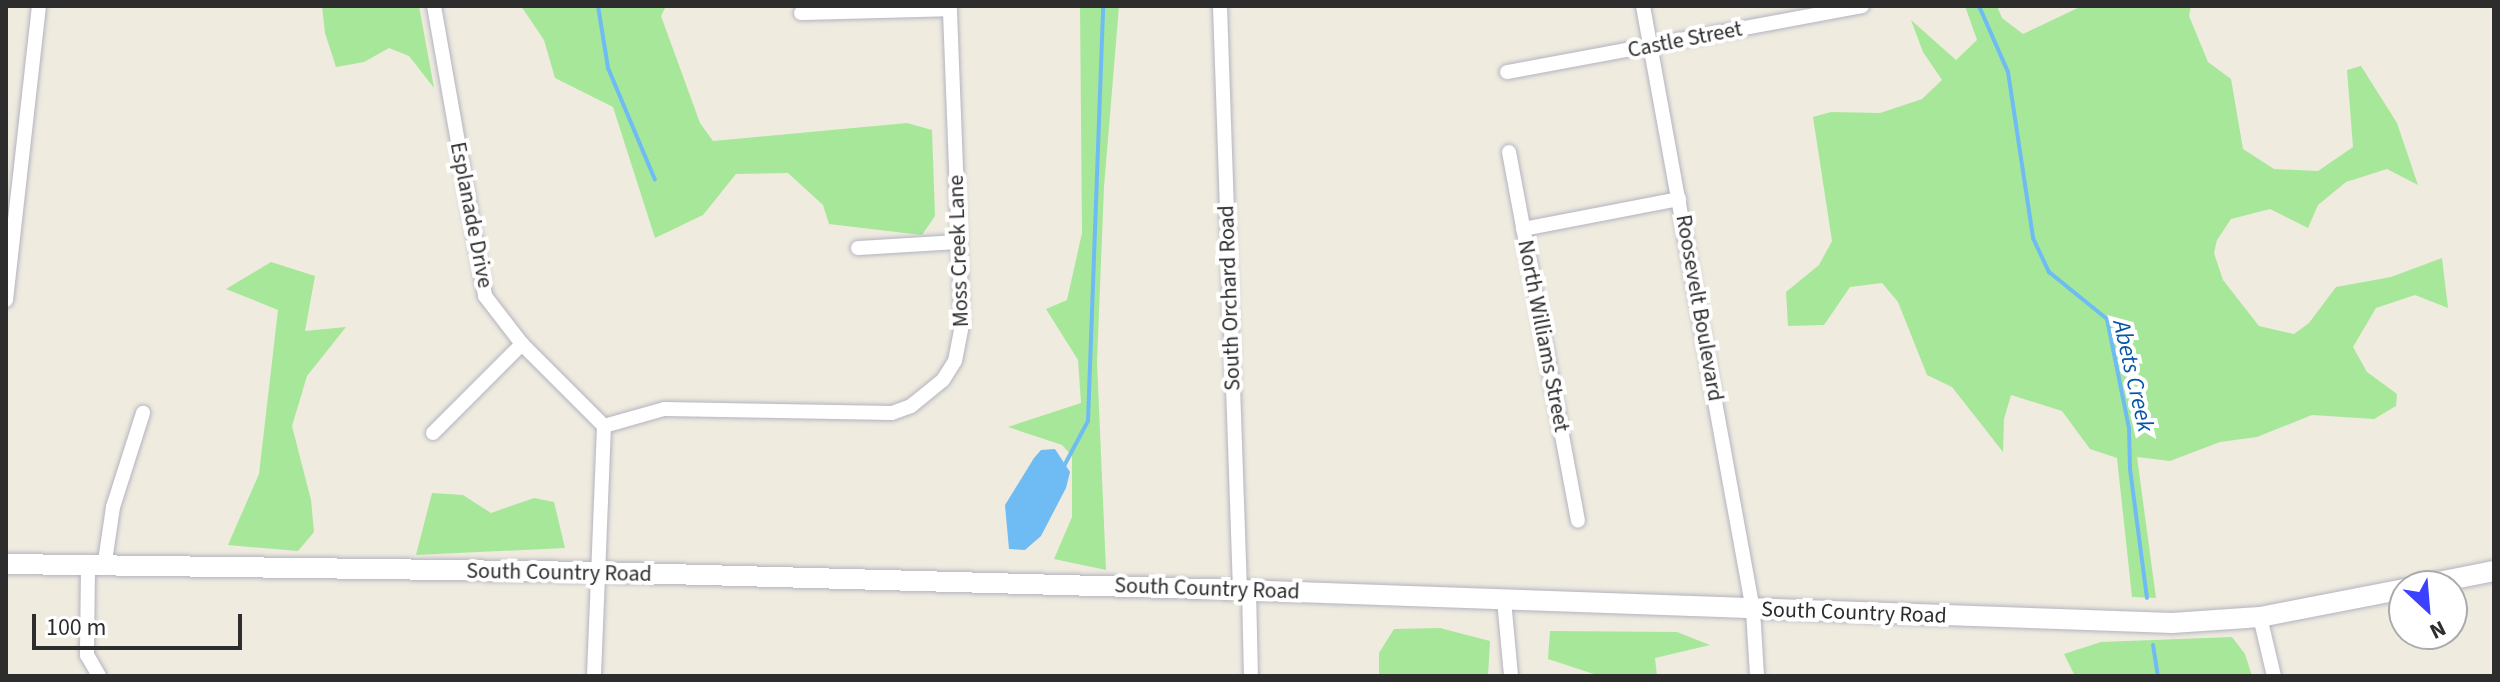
<!DOCTYPE html>
<style>
body{margin:0}
#map{position:relative;width:2500px;height:682px;overflow:hidden;background:#efebdf;font-family:"Source Sans 3",sans-serif}
div>[style]{position:absolute}
.green>*{inset:0;background:#a7e79a}
.water>*{inset:0;background:#6fbbf4}
.stream>*{height:4px;margin:-2px;padding:0 2px;transform-origin:2px;border-radius:2px;background:#6fbbf4}
.roads{filter:drop-shadow(0 0 2px #b3b3c1) drop-shadow(0 0 2px #b3b3c1)}
.minor>*{height:14px;margin:-7px;padding:0 7px;transform-origin:7px;border-radius:7px;background:#fff}
.secondary>*{height:20px;margin:-10px;padding:0 10px;transform-origin:10px;border-radius:10px;background:#fff}
span{translate:-50% -50%;white-space:nowrap;text-align:center;line-height:1.15;-webkit-text-stroke:8px #fff;paint-order:stroke}
.street-label{font-size:22px;color:#2d2d2d}
.water-label{font-size:24px;color:#0755a7;font-style:italic}
.frame{position:absolute;inset:0;border:8px solid #2d2d2d;pointer-events:none}
.north{position:absolute;left:2388px;top:570px;width:80px;height:80px;box-sizing:border-box;background:#fff;border:2px solid #ababab;border-radius:50%;rotate:154deg;font-size:22px;font-weight:700;line-height:32px;text-align:center;color:#2d2d2d}
.north::after{content:'';display:block;margin:auto;width:28px;height:36px;background:#3c40ff;clip-path:polygon(50% 0,100% 100%,50% 72%,0 100%)}
.scale{position:absolute;left:32px;top:614px;width:210px;height:36px;box-sizing:border-box;border:4px solid #2d2d2d;border-top:0;padding-left:10px;font-size:24px;line-height:28px;white-space:nowrap;color:#2d2d2d;-webkit-text-stroke:6px #fff;paint-order:stroke}
</style>
<div id="map">
<div class="green">
<i style="clip-path:polygon(322px 6px,419px 6px,434px 88px,409px 56px,389px 48px,364px 62px,336px 67px,325px 33px)"></i>
<i style="clip-path:polygon(521px 6px,666px 6px,661px 16px,700px 123px,713px 141px,907px 123px,932px 130px,935px 216px,922px 235px,829px 224px,823px 205px,788px 173px,736px 174px,703px 215px,655px 238px,613px 107px,555px 78px,544px 40px)"></i>
<i style="clip-path:polygon(1080px 6px,1119px 6px,1104px 187px,1097px 362px,1106px 570px,1054px 559px,1072px 517px,1072px 456px,1062px 445px,1008px 427px,1081px 403px,1078px 360px,1046px 309px,1067px 300px,1082px 233px)"></i>
<i style="clip-path:polygon(1965px 6px,1997px 6px,2002px 18px,2023px 34px,2082px 6px,2191px 6px,2189px 16px,2208px 62px,2231px 79px,2243px 149px,2274px 169px,2318px 171px,2353px 147px,2347px 70px,2361px 66px,2397px 123px,2418px 185px,2387px 169px,2346px 182px,2318px 205px,2308px 228px,2270px 209px,2231px 219px,2217px 240px,2214px 253px,2223px 280px,2259px 326px,2294px 334px,2309px 323px,2336px 287px,2391px 277px,2442px 258px,2448px 308px,2415px 295px,2376px 308px,2353px 347px,2367px 372px,2397px 394px,2396px 406px,2374px 419px,2312px 415px,2257px 437px,2220px 442px,2170px 461px,2137px 457px,2156px 598px,2132px 597px,2117px 458px,2090px 449px,2062px 411px,2011px 395px,2004px 419px,2003px 452px,1952px 387px,1927px 375px,1898px 302px,1882px 283px,1850px 287px,1824px 325px,1788px 326px,1786px 292px,1819px 265px,1832px 241px,1813px 117px,1831px 112px,1880px 113px,1922px 99px,1942px 80px,1923px 52px,1911px 20px,1956px 60px,1977px 40px)"></i>
<i style="clip-path:polygon(271px 262px,315px 276px,305px 331px,346px 327px,307px 376px,292px 426px,311px 500px,314px 532px,298px 551px,228px 545px,259px 474px,278px 310px,226px 289px)"></i>
<i style="clip-path:polygon(432px 493px,463px 495px,491px 513px,534px 498px,554px 502px,565px 548px,416px 555px)"></i>
<i style="clip-path:polygon(1440px 628px,1490px 641px,1488px 676px,1379px 676px,1379px 653px,1394px 629px)"></i>
<i style="clip-path:polygon(1550px 631px,1677px 632px,1710px 645px,1655px 658px,1657px 676px,1600px 676px,1548px 659px)"></i>
<i style="clip-path:polygon(2232px 637px,2245px 654px,2252px 676px,2075px 676px,2064px 654px,2101px 642px)"></i>
</div>
<div class="water">
<i style="clip-path:polygon(1055px 449px,1070px 472px,1066px 488px,1041px 536px,1025px 550px,1009px 549px,1005px 505px,1034px 458px,1041px 450px)"></i>
</div>
<div class="stream">
<i style="left:598px;top:6px;width:63px;rotate:80.8deg"></i>
<i style="left:608px;top:68px;width:121px;rotate:67.2deg"></i>
<i style="left:1979px;top:6px;width:72px;rotate:66.3deg"></i>
<i style="left:2008px;top:72px;width:168px;rotate:81.4deg"></i>
<i style="left:2033px;top:238px;width:38px;rotate:65deg"></i>
<i style="left:2049px;top:272px;width:75px;rotate:39deg"></i>
<i style="left:2107px;top:319px;width:111px;rotate:78.6deg"></i>
<i style="left:2129px;top:428px;width:41px;rotate:88.6deg"></i>
<i style="left:2130px;top:469px;width:130px;rotate:82.5deg"></i>
<i style="left:1064px;top:466px;width:51px;rotate:-61.9deg"></i>
<i style="left:1088px;top:421px;width:415px;rotate:-87.9deg"></i>
<i style="left:2153px;top:645px;width:31px;rotate:81deg"></i>
</div>
<div class="roads">
<div class="minor">
<i style="left:434px;top:6px;width:294px;rotate:80deg"></i>
<i style="left:485px;top:296px;width:61px;rotate:52.4deg"></i>
<i style="left:522px;top:344px;width:116px;rotate:45deg"></i>
<i style="left:604px;top:426px;width:250px;rotate:92.3deg"></i>
<i style="left:1220px;top:6px;width:584px;rotate:88.04deg"></i>
<i style="left:1643px;top:6px;width:614px;rotate:79.68deg"></i>
<i style="left:1753px;top:610px;width:66px;rotate:86.5deg"></i>
<i style="left:801px;top:13px;width:149px;rotate:-1.5deg"></i>
<i style="left:1507px;top:72px;width:361px;rotate:-10.5deg"></i>
<i style="left:1509px;top:152px;width:375px;rotate:79.4deg"></i>
<i style="left:1523px;top:229px;width:159px;rotate:-10.9deg"></i>
<i style="left:858px;top:248px;width:101px;rotate:-3.4deg"></i>
<i style="left:6px;top:300px;width:296px;rotate:-83.6deg"></i>
<i style="left:604px;top:426px;width:62px;rotate:-15.8deg"></i>
<i style="left:664px;top:409px;width:228px;rotate:1deg"></i>
<i style="left:892px;top:413px;width:20px;rotate:-20deg"></i>
<i style="left:911px;top:406px;width:41px;rotate:-39.1deg"></i>
<i style="left:943px;top:380px;width:22px;rotate:-58deg"></i>
<i style="left:955px;top:361px;width:38px;rotate:-79deg"></i>
<i style="left:962px;top:324px;width:318px;rotate:-92.2deg"></i>
<i style="left:433px;top:433px;width:126px;rotate:-45deg"></i>
<i style="left:88px;top:568px;width:87px;rotate:90.7deg"></i>
<i style="left:87px;top:655px;width:24px;rotate:60deg"></i>
<i style="left:104px;top:568px;width:62px;rotate:-81.6deg"></i>
<i style="left:113px;top:507px;width:99px;rotate:-72.3deg"></i>
<i style="left:1249px;top:590px;width:86px;rotate:88.7deg"></i>
<i style="left:1504px;top:600px;width:76px;rotate:84.7deg"></i>
<i style="left:2260px;top:617px;width:61px;rotate:76.7deg"></i>
</div>
<div class="secondary">
<i style="left:6px;top:564px;width:590px;rotate:0.78deg"></i>
<i style="left:596px;top:572px;width:644px;rotate:1.6deg"></i>
<i style="left:1240px;top:590px;width:933px;rotate:2.03deg"></i>
<i style="left:2172px;top:623px;width:88px;rotate:-3.9deg"></i>
<i style="left:2260px;top:617px;width:147px;rotate:-11deg"></i>
<i style="left:2418px;top:586px;width:77px;rotate:-11.2deg"></i>
</div>
</div>
<div class="street-label">
<span style="left:1685px;top:40px;rotate:-11deg">Castle Street</span>
<span style="left:471px;top:215px;rotate:79deg">Esplanade Drive</span>
<span style="left:959px;top:251px;rotate:-92deg">Moss Creek Lane</span>
<span style="left:1230px;top:298px;rotate:-92deg">South Orchard Road</span>
<span style="left:1699px;top:308px;rotate:80deg">Roosevelt Boulevard</span>
<span style="left:1543px;top:336px;rotate:79deg">North Williams Street</span>
<span style="left:559px;top:573px;rotate:1deg">South Country Road</span>
<span style="left:1207px;top:589px;rotate:2deg">South Country Road</span>
<span style="left:1854px;top:613px;rotate:2deg">South Country Road</span>
</div>
<div class="water-label">
<span style="left:2133px;top:376px;rotate:77deg">Abets Creek</span>
</div>
<div class="frame"></div>
<div class="north">N</div>
<div class="scale">100 m</div>
</div>
